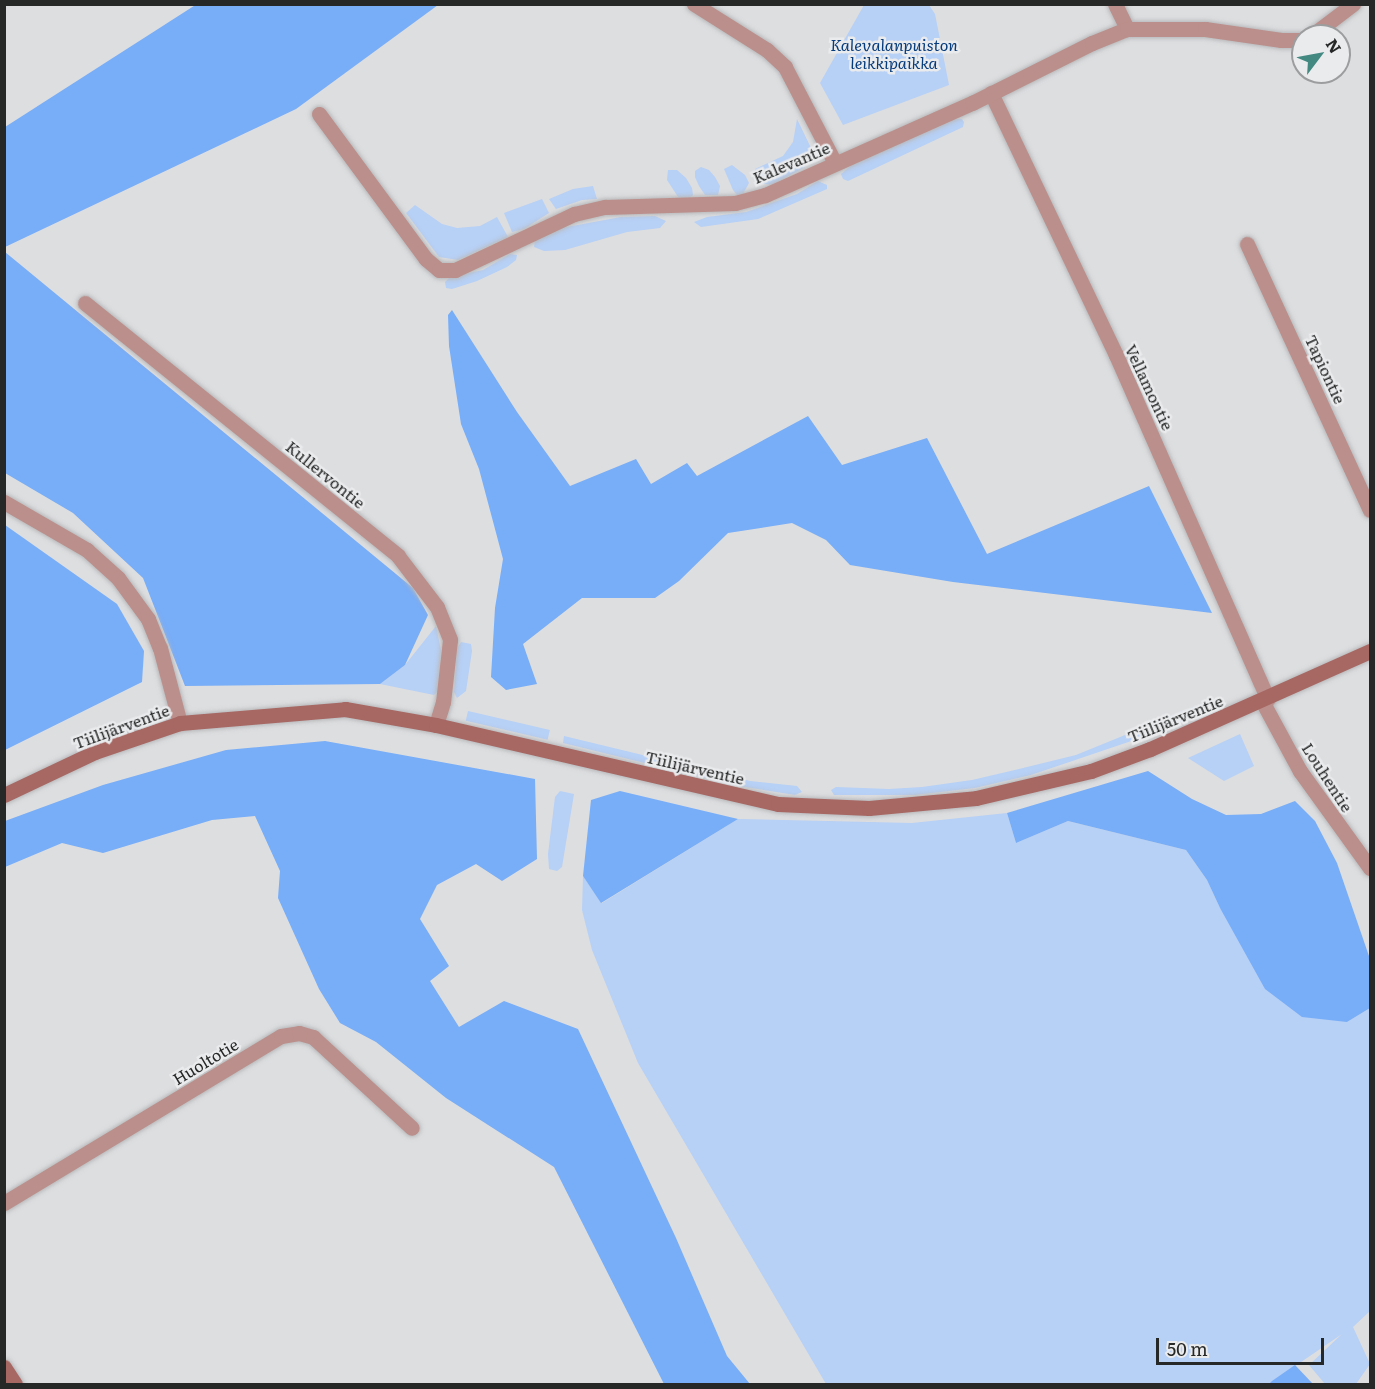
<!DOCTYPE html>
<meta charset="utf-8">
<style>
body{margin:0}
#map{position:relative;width:1375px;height:1389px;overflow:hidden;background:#dddee0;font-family:Literata,serif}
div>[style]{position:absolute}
.green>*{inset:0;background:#b7d0f5;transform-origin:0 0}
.forest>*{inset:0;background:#78adf7}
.roads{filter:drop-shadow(0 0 2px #b8b9bb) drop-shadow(0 0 2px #b8b9bb)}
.street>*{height:15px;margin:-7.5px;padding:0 7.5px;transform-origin:7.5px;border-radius:7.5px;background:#bb8f8b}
.secondary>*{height:15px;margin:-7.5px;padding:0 7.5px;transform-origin:7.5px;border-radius:7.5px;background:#a76763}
span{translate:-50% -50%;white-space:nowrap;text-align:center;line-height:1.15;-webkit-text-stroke:5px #eaebed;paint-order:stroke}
.park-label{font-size:16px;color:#063b7c;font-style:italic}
.street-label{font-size:16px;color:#262727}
.frame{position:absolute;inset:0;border:6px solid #262727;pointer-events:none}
.north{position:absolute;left:1291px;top:24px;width:60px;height:60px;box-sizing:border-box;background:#eaebed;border:2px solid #9c9d9e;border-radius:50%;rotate:58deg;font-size:16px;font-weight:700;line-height:24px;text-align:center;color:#262727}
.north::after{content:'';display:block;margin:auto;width:21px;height:27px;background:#438982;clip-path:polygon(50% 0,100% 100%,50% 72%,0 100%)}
.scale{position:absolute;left:1156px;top:1338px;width:168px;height:27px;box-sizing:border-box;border:3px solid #262727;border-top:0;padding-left:8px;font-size:18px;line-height:21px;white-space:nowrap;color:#262727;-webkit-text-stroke:4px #eaebed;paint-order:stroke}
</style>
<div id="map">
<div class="green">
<i style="clip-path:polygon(864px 5px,929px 5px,935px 14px,949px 85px,843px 125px,820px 83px)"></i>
<i style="clip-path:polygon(797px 119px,811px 148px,805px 167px,772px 185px,759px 183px,754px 174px,755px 169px,783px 156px,793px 142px)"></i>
<i style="clip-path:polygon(951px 119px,962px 119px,964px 122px,963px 127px,848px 181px,843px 179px,841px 174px,853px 164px)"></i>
<i style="clip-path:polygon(732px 165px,745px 175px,749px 183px,743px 194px,737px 195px,733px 190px,724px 169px)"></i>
<i style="clip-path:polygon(701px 167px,709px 170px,715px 177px,720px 186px,718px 195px,705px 195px,699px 186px,695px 177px,695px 171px)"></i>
<i style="clip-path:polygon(668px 170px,677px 170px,686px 178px,692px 188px,693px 195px,689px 199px,680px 200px,667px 180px)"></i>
<i style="clip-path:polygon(818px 181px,827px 185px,827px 189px,758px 219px,701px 227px,694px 222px,707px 217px,746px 212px,797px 194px)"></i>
<i style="clip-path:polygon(593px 186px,597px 199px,582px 200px,556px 209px,549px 199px,573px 189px)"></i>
<i style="clip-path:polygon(542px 199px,549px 213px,524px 229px,512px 232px,504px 213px)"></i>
<i style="clip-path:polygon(415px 205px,442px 224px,457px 228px,480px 226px,497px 217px,508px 237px,458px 260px,439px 257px,406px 213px)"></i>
<i style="clip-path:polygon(655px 216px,666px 221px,660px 228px,627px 232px,565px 250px,544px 251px,534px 247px,535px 240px,556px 229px,621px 217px)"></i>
<i style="clip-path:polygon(510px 254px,517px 255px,516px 260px,507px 267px,477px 281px,452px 289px,446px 288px,445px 282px,450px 277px,483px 270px)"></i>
<i style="clip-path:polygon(436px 626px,441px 650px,438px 691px,434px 695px,380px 684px,405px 665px)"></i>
<i style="clip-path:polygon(461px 642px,471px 644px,472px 651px,466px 691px,457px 698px,454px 692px,457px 649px)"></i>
<i style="clip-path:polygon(1211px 700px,1215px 707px,1149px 735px,1031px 775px,975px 788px,915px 795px,834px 795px,831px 790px,836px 787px,889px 789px,922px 787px,972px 780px,1023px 768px,1076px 755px)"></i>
<i style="left:468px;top:711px;width:84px;height:10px;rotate:13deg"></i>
<i style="clip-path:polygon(1240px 734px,1254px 766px,1224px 781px,1188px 758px)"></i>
<i style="clip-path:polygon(564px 736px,750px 781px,797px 786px,802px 792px,795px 795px,738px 786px,563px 743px)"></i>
<i style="clip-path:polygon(560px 791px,574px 794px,562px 867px,557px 871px,549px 869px,548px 854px,555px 797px)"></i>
<i style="clip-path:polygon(1007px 813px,1016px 843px,1068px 821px,1186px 850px,1207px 880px,1220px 908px,1347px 1022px,1370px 1008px,1370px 1311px,1353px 1327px,1370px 1364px,1356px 1384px,1325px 1384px,1309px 1365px,1342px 1334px,1269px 1384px,826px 1384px,638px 1063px,592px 950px,582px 910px,583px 876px,602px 903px,738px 819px,912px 823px)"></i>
</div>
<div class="forest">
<i style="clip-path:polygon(197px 4px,438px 5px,296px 109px,5px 247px,5px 127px)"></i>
<i style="clip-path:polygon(5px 252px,413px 588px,428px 615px,405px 665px,380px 684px,185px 686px,143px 578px,73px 513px,5px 473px)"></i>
<i style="clip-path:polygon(452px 310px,517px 412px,570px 486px,636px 459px,651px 484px,687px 463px,697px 476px,808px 416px,842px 465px,927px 438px,987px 554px,1149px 486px,1212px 613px,953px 582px,850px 565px,826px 540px,792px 523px,728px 533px,679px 581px,655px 598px,582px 598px,523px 644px,537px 684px,506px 690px,491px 677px,495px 608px,503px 559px,479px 469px,461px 424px,449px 346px,448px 315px)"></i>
<i style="clip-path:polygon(5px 525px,117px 604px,144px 651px,142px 682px,5px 750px)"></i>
<i style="clip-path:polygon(325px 741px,535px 779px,537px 859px,502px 881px,476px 864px,437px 885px,420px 919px,449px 966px,430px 981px,459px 1027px,504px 1001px,578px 1029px,676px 1238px,727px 1356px,750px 1384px,664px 1384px,554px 1167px,446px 1098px,376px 1042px,340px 1023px,319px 989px,278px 898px,280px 871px,255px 816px,212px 820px,103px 853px,62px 843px,5px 867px,5px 821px,103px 785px,226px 750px)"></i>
<i style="clip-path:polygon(1148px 771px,1192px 799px,1226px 815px,1261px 814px,1295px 801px,1315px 821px,1337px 863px,1370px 959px,1370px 1008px,1347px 1022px,1302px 1017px,1265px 989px,1220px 908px,1207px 880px,1186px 850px,1068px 821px,1016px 843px,1007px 813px)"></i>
<i style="clip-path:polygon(620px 791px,738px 819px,601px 903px,583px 876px,591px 800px)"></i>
<i style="clip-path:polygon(1295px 1365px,1313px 1384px,1269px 1384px,1272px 1381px)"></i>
</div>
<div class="roads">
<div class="street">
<i style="left:694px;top:4px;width:86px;rotate:32.2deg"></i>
<i style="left:767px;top:50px;width:25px;rotate:43deg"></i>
<i style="left:785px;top:67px;width:108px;rotate:62.5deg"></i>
<i style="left:1115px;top:4px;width:28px;rotate:64deg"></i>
<i style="left:1311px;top:36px;width:53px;rotate:-37.3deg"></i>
<i style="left:991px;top:93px;width:290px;rotate:64.5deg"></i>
<i style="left:1116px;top:355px;width:376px;rotate:66.2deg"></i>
<i style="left:319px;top:114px;width:180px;rotate:53.6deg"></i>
<i style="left:426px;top:259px;width:17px;rotate:40deg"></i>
<i style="left:439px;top:270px;width:16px"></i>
<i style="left:455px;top:270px;width:132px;rotate:-25.2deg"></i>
<i style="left:574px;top:214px;width:32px;rotate:-13deg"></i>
<i style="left:605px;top:207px;width:130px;rotate:-1.8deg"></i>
<i style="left:735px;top:203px;width:31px;rotate:-15deg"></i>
<i style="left:765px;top:195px;width:227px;rotate:-24deg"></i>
<i style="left:972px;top:103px;width:134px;rotate:-26.6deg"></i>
<i style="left:1092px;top:43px;width:38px;rotate:-22deg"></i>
<i style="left:1127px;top:29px;width:78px"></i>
<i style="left:1205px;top:29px;width:77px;rotate:8.2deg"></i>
<i style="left:1281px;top:40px;width:22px"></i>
<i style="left:1247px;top:244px;width:293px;rotate:65.2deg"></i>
<i style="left:85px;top:303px;width:402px;rotate:38.9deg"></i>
<i style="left:398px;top:556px;width:64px;rotate:52.6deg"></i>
<i style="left:437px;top:607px;width:35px;rotate:68deg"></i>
<i style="left:450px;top:640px;width:62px;rotate:96.4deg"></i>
<i style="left:443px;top:702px;width:24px;rotate:107deg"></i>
<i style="left:4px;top:502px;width:96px;rotate:30deg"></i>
<i style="left:87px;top:550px;width:42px;rotate:42.1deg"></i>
<i style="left:118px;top:578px;width:51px;rotate:53.8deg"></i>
<i style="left:148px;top:619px;width:31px;rotate:68deg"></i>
<i style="left:160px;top:648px;width:78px;rotate:75.1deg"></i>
<i style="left:1262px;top:701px;width:80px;rotate:61.5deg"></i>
<i style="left:1300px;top:771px;width:120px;rotate:54.2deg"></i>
<i style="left:4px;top:1203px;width:323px;rotate:-31.1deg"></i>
<i style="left:281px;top:1036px;width:18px;rotate:-9deg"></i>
<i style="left:299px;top:1033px;width:15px;rotate:16deg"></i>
<i style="left:313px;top:1037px;width:134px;rotate:42.6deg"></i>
</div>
<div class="secondary">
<i style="left:4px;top:795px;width:101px;rotate:-25.3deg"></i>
<i style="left:95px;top:752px;width:90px;rotate:-18.8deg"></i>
<i style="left:180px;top:723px;width:166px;rotate:-4.8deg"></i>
<i style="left:345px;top:709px;width:92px;rotate:10deg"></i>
<i style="left:436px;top:725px;width:351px;rotate:13deg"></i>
<i style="left:778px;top:804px;width:91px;rotate:2.5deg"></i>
<i style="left:869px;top:808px;width:107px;rotate:-5.3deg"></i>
<i style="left:976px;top:798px;width:118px;rotate:-13.2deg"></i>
<i style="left:1091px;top:771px;width:63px;rotate:-20.4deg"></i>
<i style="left:1150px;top:749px;width:241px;rotate:-24deg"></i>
<i style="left:4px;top:1367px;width:20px;rotate:57deg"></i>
</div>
</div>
<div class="park-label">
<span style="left:894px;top:53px">Kalevalanpuiston<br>leikkipaikka</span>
</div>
<div class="street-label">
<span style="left:791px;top:162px;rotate:-23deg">Kalevantie</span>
<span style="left:1326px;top:369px;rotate:65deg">Tapiontie</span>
<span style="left:1150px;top:387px;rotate:65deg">Vellamontie</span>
<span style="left:326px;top:474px;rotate:39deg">Kullervontie</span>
<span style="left:1175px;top:718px;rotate:-22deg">Tiilijärventie</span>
<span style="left:121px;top:726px;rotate:-20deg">Tiilijärventie</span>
<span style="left:695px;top:767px;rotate:13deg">Tiilijärventie</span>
<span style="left:1328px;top:777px;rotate:57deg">Louhentie</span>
<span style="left:205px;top:1061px;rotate:-31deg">Huoltotie</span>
</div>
<div class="frame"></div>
<div class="north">N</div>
<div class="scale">50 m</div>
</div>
